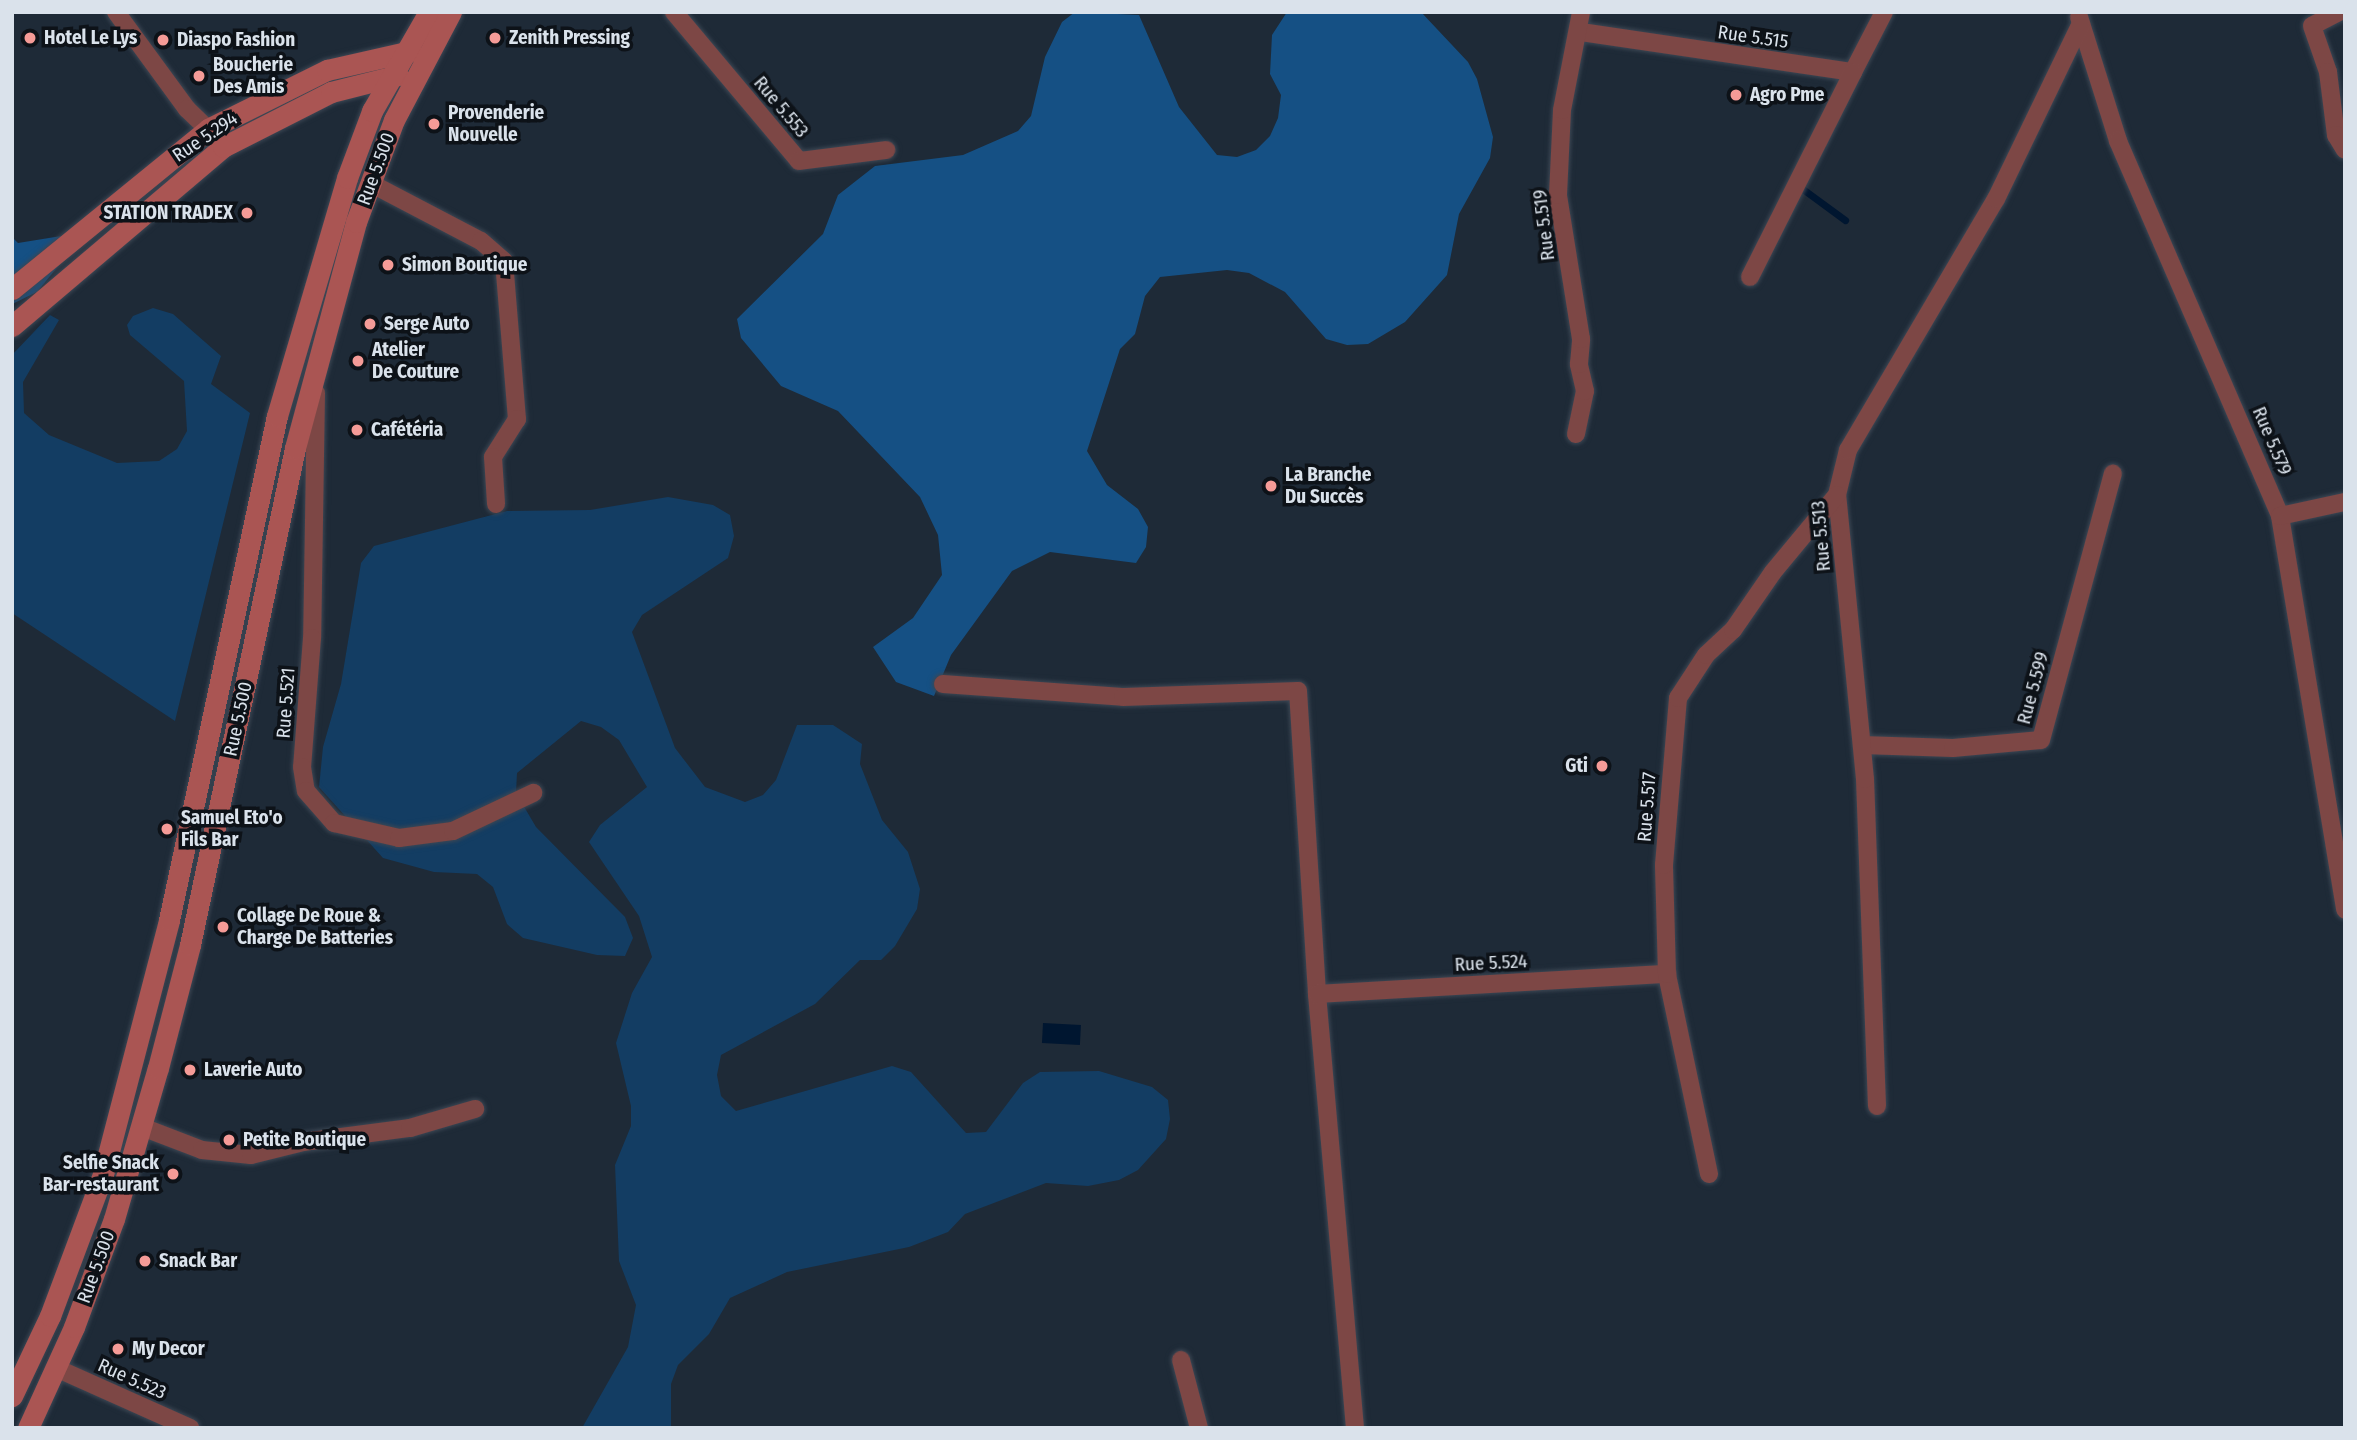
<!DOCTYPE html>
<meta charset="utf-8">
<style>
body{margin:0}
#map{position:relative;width:2357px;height:1440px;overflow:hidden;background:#1e2a37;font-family:"Fira Sans Condensed",sans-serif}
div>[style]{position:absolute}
.green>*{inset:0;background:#133d63}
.forest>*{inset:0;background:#155084}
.water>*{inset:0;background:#001630;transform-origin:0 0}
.stream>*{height:7px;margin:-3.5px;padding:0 3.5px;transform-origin:3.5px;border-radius:3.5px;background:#001630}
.roads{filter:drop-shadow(0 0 2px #3c4754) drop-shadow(0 0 2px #3c4754)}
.minor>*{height:18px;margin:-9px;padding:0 9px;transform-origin:9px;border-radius:9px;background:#7d4745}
.secondary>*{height:21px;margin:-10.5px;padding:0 10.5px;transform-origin:10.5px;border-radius:10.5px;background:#aa5553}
.dots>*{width:19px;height:19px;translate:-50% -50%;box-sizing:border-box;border:4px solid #0d1218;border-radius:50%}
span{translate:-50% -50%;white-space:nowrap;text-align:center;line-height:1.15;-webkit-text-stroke:7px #0d1218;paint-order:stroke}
.street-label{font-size:19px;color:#dae2eb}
.poi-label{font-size:19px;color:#dae2eb;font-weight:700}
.left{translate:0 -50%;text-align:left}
.right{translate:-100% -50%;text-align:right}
.frame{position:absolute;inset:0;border:14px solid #dae2eb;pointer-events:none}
</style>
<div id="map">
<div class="green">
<i style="clip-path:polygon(153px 308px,173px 314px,221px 356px,211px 384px,250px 413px,175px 721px,12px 613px,12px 355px,50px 315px,59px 320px,23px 382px,24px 413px,49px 435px,117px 463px,159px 461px,177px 449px,187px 431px,184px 381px,130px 335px,127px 325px,133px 316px)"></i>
<i style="clip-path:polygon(668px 497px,713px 505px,730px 515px,734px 536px,728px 558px,642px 615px,632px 632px,675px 748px,705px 787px,745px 802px,763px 795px,776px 780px,797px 725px,833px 725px,862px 744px,860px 764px,882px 820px,908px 852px,920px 889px,917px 909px,895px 946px,881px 960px,860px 960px,815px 1004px,721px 1055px,717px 1075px,721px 1096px,736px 1111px,892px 1066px,911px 1072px,966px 1133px,986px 1132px,1023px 1083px,1040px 1072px,1099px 1071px,1152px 1087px,1168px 1100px,1170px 1119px,1166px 1139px,1138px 1170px,1119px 1180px,1088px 1186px,1046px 1183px,965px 1214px,948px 1232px,909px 1247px,787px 1272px,730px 1298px,709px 1334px,678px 1365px,671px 1384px,671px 1428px,582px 1428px,628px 1347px,636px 1305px,619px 1261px,615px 1165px,631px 1126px,631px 1106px,616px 1043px,632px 993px,652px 957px,639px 916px,589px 842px,600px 825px,647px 787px,619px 740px,601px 727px,581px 721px,517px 773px,516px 793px,536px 827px,625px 917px,633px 938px,625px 956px,597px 955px,523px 938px,507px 924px,493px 887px,477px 874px,434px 872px,383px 858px,319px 787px,323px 747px,341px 684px,361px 563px,374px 546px,507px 511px,590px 510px)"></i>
</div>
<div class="forest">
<i style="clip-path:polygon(1075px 12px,1139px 15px,1179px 107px,1217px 155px,1237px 157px,1256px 150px,1270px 136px,1278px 118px,1281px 95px,1270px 74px,1272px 35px,1287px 12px,1421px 12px,1468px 62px,1477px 79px,1493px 137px,1490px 158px,1459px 214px,1447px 275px,1405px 322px,1368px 344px,1347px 345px,1326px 339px,1285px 292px,1249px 273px,1227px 270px,1160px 277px,1145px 296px,1135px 334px,1120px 349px,1087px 451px,1107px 485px,1138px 509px,1148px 527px,1146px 547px,1136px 563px,1050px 552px,1012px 571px,951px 655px,934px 696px,896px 682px,873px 647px,913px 618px,942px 575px,938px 535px,920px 497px,838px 411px,781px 386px,741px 338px,737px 319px,823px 234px,838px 195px,875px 166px,963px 155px,1018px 131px,1031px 116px,1045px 57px,1062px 22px)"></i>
<i style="clip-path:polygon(86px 232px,37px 292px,12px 304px,12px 237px,18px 243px)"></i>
</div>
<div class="water">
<i style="left:1043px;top:1023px;width:38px;height:20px;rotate:3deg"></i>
</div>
<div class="stream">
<i style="left:1800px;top:187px;width:56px;rotate:36.3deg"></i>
</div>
<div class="roads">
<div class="minor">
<i style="left:116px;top:12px;width:120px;rotate:53.8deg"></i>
<i style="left:187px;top:109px;width:29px;rotate:44deg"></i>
<i style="left:674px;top:12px;width:194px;rotate:50deg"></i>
<i style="left:799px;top:161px;width:88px;rotate:-7.2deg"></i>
<i style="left:2339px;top:12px;width:30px;rotate:153deg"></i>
<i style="left:2312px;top:26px;width:49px;rotate:70.8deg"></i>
<i style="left:2328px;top:72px;width:64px;rotate:82.8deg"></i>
<i style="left:2336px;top:135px;width:17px;rotate:59deg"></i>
<i style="left:2079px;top:17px;width:130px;rotate:72.5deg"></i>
<i style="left:2118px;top:141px;width:408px;rotate:66.6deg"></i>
<i style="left:2280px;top:516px;width:399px;rotate:80.6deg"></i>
<i style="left:1581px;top:32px;width:275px;rotate:8.4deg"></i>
<i style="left:1853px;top:72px;width:68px;rotate:-62.7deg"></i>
<i style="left:370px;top:183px;width:125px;rotate:27.6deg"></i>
<i style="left:481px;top:241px;width:30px;rotate:41deg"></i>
<i style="left:504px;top:261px;width:159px;rotate:85.3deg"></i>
<i style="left:517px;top:419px;width:45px;rotate:122.3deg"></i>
<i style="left:493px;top:457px;width:47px;rotate:86.3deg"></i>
<i style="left:1750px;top:277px;width:229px;rotate:-63.3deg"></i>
<i style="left:316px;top:393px;width:245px;rotate:90.9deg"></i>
<i style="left:312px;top:638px;width:129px;rotate:94.4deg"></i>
<i style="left:302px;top:767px;width:24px;rotate:81deg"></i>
<i style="left:306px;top:791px;width:43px;rotate:48.8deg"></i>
<i style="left:334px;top:823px;width:67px;rotate:13deg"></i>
<i style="left:399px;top:838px;width:54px;rotate:-7.4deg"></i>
<i style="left:453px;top:831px;width:89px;rotate:-25.4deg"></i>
<i style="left:1576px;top:434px;width:44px;rotate:-78.2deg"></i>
<i style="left:1585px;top:391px;width:28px;rotate:-103deg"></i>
<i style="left:1579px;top:364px;width:25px;rotate:-85deg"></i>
<i style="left:1581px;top:339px;width:146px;rotate:-99.1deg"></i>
<i style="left:1558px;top:195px;width:85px;rotate:-87.3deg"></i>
<i style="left:1562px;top:110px;width:100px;rotate:-79deg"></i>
<i style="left:2280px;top:516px;width:66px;rotate:-12.2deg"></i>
<i style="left:943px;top:684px;width:180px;rotate:4.1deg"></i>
<i style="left:1123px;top:697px;width:175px;rotate:-2deg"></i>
<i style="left:1298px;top:691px;width:304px;rotate:86.4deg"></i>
<i style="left:1317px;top:994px;width:436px;rotate:85deg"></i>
<i style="left:1862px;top:745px;width:91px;rotate:1.9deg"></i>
<i style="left:1953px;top:748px;width:88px;rotate:-5.2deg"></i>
<i style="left:2041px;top:740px;width:276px;rotate:-74.9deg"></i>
<i style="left:1317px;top:994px;width:351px;rotate:-3.3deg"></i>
<i style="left:1877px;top:1106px;width:327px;rotate:-92.1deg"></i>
<i style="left:1865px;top:779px;width:285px;rotate:-95.6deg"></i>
<i style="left:1837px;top:495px;width:46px;rotate:-76.3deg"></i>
<i style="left:1848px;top:450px;width:291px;rotate:-59.5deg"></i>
<i style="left:1996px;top:199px;width:195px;rotate:-64.2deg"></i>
<i style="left:142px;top:1127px;width:64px;rotate:21deg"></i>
<i style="left:202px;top:1150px;width:49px;rotate:5.8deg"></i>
<i style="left:251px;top:1155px;width:54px;rotate:-14deg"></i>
<i style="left:303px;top:1142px;width:108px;rotate:-7.5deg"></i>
<i style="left:410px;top:1128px;width:68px;rotate:-16.3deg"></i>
<i style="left:1709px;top:1174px;width:204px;rotate:-101.9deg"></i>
<i style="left:1667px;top:974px;width:109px;rotate:-91.6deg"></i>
<i style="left:1664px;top:865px;width:168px;rotate:-85.2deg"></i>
<i style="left:1678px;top:698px;width:51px;rotate:-56.9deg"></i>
<i style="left:1706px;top:655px;width:37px;rotate:-43deg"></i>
<i style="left:1733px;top:630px;width:70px;rotate:-55.4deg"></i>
<i style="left:1773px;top:572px;width:100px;rotate:-50.3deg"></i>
<i style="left:1181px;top:1360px;width:70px;rotate:75.2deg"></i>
<i style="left:56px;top:1368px;width:147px;rotate:24.1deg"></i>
</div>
<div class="secondary">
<i style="left:12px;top:289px;width:253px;rotate:-39.2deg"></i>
<i style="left:208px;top:129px;width:133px;rotate:-26.4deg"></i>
<i style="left:327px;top:70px;width:86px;rotate:-12.7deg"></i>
<i style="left:12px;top:326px;width:277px;rotate:-40.3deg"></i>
<i style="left:223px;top:147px;width:121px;rotate:-27deg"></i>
<i style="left:331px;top:92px;width:69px;rotate:-14.2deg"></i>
<i style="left:12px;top:1396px;width:89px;rotate:-64.6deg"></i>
<i style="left:50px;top:1316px;width:152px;rotate:-69.5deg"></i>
<i style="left:103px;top:1174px;width:262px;rotate:-75.4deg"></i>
<i style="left:169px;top:920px;width:515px;rotate:-77.91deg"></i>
<i style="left:277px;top:416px;width:248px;rotate:-73.6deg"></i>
<i style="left:347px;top:178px;width:72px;rotate:-69.5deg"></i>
<i style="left:372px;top:111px;width:114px;rotate:-60.1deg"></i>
<i style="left:28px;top:1428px;width:111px;rotate:-65.5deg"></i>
<i style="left:74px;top:1327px;width:115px;rotate:-69.7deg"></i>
<i style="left:114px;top:1219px;width:157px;rotate:-73.8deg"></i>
<i style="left:158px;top:1068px;width:127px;rotate:-75.4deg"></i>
<i style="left:190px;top:945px;width:508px;rotate:-78.07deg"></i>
<i style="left:295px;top:448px;width:234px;rotate:-74.9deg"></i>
<i style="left:356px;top:222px;width:109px;rotate:-69.6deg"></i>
<i style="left:394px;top:120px;width:122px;rotate:-62.2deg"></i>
</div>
</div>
<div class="dots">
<i style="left:30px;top:38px;background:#f59b97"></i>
<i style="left:495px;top:38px;background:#f59b97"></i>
<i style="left:163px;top:40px;background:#f59b97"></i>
<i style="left:199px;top:76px;background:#f59b97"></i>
<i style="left:1736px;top:95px;background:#f59b97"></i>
<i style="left:434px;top:124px;background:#f59b97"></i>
<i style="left:247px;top:213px;background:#f59b97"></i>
<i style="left:388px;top:265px;background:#f59b97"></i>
<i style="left:370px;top:324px;background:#f59b97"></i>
<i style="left:358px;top:361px;background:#f59b97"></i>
<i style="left:357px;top:430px;background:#f59b97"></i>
<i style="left:1271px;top:486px;background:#f59b97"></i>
<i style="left:1602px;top:766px;background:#f59b97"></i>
<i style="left:167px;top:829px;background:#f59b97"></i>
<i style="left:223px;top:927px;background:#f59b97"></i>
<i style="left:190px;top:1070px;background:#f59b97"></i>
<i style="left:229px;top:1140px;background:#f59b97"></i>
<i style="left:173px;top:1174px;background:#f59b97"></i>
<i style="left:145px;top:1261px;background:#f59b97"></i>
<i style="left:118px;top:1349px;background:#f59b97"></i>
</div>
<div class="street-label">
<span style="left:1753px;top:37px;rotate:8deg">Rue 5.515</span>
<span style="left:781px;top:107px;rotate:50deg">Rue 5.553</span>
<span style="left:205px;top:137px;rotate:-34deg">Rue 5.294</span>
<span style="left:376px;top:169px;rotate:-70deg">Rue 5.500</span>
<span style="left:1544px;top:225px;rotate:-97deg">Rue 5.519</span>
<span style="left:2272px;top:441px;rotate:67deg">Rue 5.579</span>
<span style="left:1821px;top:536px;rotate:-95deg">Rue 5.513</span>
<span style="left:2033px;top:688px;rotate:-75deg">Rue 5.599</span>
<span style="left:286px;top:703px;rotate:-86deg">Rue 5.521</span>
<span style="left:238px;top:719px;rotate:-78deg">Rue 5.500</span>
<span style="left:1647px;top:807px;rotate:-86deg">Rue 5.517</span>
<span style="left:1491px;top:963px;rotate:-3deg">Rue 5.524</span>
<span style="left:96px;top:1267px;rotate:-70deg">Rue 5.500</span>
<span style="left:132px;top:1379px;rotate:24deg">Rue 5.523</span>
</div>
<div class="poi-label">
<span class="left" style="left:44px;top:38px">Hotel Le Lys</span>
<span class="left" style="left:509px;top:38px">Zenith Pressing</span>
<span class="left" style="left:177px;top:40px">Diaspo Fashion</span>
<span class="left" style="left:213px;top:76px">Boucherie<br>Des Amis</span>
<span class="left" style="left:1750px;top:95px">Agro Pme</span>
<span class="left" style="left:448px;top:124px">Provenderie<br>Nouvelle</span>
<span class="right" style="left:233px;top:213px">STATION TRADEX</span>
<span class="left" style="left:402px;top:265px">Simon Boutique</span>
<span class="left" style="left:384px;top:324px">Serge Auto</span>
<span class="left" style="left:372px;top:361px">Atelier<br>De Couture</span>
<span class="left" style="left:371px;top:430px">Cafétéria</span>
<span class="left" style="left:1285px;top:486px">La Branche<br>Du Succès</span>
<span class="right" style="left:1588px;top:766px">Gti</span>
<span class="left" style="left:181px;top:829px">Samuel Eto'o<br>Fils Bar</span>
<span class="left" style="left:237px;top:927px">Collage De Roue &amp;<br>Charge De Batteries</span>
<span class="left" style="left:204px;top:1070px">Laverie Auto</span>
<span class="left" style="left:243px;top:1140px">Petite Boutique</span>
<span class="right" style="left:159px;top:1174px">Selfie Snack<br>Bar-restaurant</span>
<span class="left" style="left:159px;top:1261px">Snack Bar</span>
<span class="left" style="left:132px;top:1349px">My Decor</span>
</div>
<div class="frame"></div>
</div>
